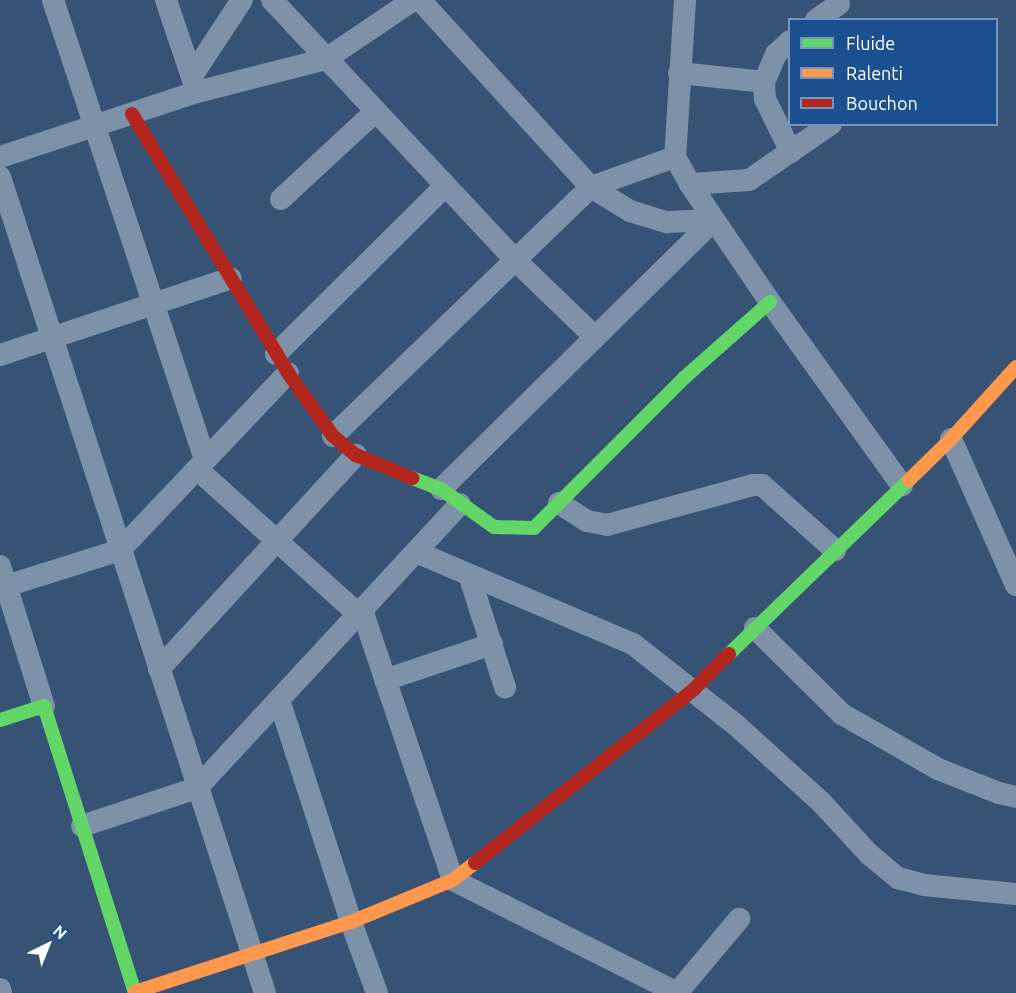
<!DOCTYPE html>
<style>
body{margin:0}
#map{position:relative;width:1016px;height:993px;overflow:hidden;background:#365274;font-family:Ubuntu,sans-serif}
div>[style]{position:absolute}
.street>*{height:22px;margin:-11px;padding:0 11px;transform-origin:11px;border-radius:11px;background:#7d92a8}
.fast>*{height:14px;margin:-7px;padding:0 7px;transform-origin:7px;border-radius:7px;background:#63d668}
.slow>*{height:14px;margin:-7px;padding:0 7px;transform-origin:7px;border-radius:7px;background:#ff974d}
.jam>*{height:14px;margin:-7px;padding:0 7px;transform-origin:7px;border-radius:7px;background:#b3261e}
span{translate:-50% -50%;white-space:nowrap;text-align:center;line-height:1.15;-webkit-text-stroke:5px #1b4f8f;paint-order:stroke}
.legend{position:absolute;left:788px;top:18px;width:210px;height:108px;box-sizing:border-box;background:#1b4f8f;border:2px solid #7695bc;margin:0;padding:8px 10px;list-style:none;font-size:18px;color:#fff}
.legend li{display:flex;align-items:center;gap:12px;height:30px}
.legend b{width:30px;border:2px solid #7695bc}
.north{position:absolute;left:18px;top:915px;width:60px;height:60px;-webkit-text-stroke:4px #1b4f8f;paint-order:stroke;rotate:43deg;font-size:16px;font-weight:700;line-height:24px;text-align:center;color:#fff}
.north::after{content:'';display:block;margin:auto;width:21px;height:27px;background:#fff;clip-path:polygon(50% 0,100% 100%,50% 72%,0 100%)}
</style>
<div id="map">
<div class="street">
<i style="left:53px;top:0;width:484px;rotate:71.7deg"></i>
<i style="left:166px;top:0;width:97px;rotate:71.4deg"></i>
<i style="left:272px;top:0;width:356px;rotate:46.9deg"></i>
<i style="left:515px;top:260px;width:111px;rotate:43.9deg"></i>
<i style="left:420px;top:0;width:253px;rotate:47.6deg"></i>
<i style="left:591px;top:187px;width:46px;rotate:31.6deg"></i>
<i style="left:630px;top:211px;width:39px;rotate:17deg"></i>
<i style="left:667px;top:222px;width:47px;rotate:-2.4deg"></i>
<i style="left:714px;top:220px;width:383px;rotate:135.4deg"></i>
<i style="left:685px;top:0;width:157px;rotate:93.6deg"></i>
<i style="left:675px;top:157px;width:31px;rotate:61deg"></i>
<i style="left:690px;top:184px;width:143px;rotate:55.9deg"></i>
<i style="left:770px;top:302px;width:226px;rotate:54.3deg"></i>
<i style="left:816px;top:20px;width:28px;rotate:-35deg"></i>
<i style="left:790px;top:41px;width:19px;rotate:137deg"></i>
<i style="left:776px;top:54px;width:30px;rotate:113deg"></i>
<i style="left:764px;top:82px;width:17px;rotate:87deg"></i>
<i style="left:765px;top:99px;width:59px;rotate:63.9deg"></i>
<i style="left:679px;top:73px;width:85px;rotate:6deg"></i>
<i style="left:192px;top:76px;width:91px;rotate:-56.7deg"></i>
<i style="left:0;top:157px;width:207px;rotate:-18.3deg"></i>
<i style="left:197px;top:92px;width:133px;rotate:-14.3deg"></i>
<i style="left:326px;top:59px;width:105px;rotate:-34.1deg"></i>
<i style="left:0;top:177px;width:858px;rotate:72.01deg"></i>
<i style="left:690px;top:184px;width:59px;rotate:-3.9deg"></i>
<i style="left:749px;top:180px;width:99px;rotate:-34.3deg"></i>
<i style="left:281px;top:199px;width:128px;rotate:-42.8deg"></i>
<i style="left:276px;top:354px;width:238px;rotate:-44.8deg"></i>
<i style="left:0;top:355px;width:243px;rotate:-18.4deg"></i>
<i style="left:333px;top:436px;width:359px;rotate:-44deg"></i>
<i style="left:591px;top:187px;width:89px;rotate:-19.7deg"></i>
<i style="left:951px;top:439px;width:160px;rotate:66deg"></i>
<i style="left:197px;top:469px;width:217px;rotate:42deg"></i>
<i style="left:559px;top:503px;width:33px;rotate:33deg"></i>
<i style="left:587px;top:521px;width:20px;rotate:11deg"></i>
<i style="left:607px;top:525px;width:151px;rotate:-15.3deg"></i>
<i style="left:753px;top:485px;width:9px"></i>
<i style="left:762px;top:485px;width:98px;rotate:41.7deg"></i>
<i style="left:416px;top:552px;width:236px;rotate:23deg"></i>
<i style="left:633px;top:644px;width:131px;rotate:38.2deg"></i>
<i style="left:736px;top:725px;width:115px;rotate:42.2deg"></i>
<i style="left:821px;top:802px;width:71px;rotate:47.3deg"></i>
<i style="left:869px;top:854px;width:38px;rotate:40deg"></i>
<i style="left:898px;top:878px;width:27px;rotate:15deg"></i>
<i style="left:924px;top:885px;width:92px;rotate:5.6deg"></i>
<i style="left:0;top:566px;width:147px;rotate:72.6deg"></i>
<i style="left:469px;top:575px;width:118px;rotate:72.2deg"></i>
<i style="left:6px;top:586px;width:120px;rotate:-17.5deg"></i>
<i style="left:120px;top:550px;width:244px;rotate:-46.5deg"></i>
<i style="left:362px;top:610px;width:285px;rotate:71.4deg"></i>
<i style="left:453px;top:880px;width:252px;rotate:26.7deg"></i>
<i style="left:755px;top:628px;width:122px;rotate:44.7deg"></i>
<i style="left:842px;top:714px;width:111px;rotate:29.8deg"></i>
<i style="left:938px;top:769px;width:66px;rotate:21.5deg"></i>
<i style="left:999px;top:793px;width:17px;rotate:13deg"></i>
<i style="left:159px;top:669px;width:291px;rotate:-47.4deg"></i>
<i style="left:385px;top:680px;width:113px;rotate:-18.6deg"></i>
<i style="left:279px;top:700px;width:233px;rotate:72deg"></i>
<i style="left:351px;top:922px;width:76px;rotate:69.9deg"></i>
<i style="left:82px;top:826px;width:121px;rotate:-18.3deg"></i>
<i style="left:197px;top:788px;width:387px;rotate:-47.2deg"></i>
<i style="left:0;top:989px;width:4px;rotate:76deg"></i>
<i style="left:677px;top:993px;width:97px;rotate:-50deg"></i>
</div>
<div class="fast">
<i style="left:412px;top:478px;width:31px;rotate:21deg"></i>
<i style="left:441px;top:489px;width:65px;rotate:35.6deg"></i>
<i style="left:494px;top:527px;width:40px;rotate:1.4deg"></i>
<i style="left:534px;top:528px;width:212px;rotate:-45deg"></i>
<i style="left:684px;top:378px;width:115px;rotate:-41.5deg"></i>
<i style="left:729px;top:654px;width:250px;rotate:-44deg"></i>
<i style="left:0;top:720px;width:46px;rotate:-17.7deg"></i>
<i style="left:44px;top:706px;width:301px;rotate:72.4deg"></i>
</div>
<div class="slow">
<i style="left:909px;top:480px;width:59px;rotate:-44.3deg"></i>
<i style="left:951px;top:439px;width:97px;rotate:-47.9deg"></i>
<i style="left:135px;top:992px;width:227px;rotate:-18deg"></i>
<i style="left:351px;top:922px;width:110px;rotate:-22.4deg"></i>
<i style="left:453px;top:880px;width:28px;rotate:-38deg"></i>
</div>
<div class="jam">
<i style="left:132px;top:114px;width:302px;rotate:58.9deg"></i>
<i style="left:288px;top:373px;width:77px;rotate:54.5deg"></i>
<i style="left:333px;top:436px;width:30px;rotate:40deg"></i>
<i style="left:356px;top:455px;width:61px;rotate:22.3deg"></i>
<i style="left:475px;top:863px;width:278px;rotate:-38.4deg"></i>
<i style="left:693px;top:690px;width:51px;rotate:-45deg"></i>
</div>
<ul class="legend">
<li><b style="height:8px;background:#63d668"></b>Fluide</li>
<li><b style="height:8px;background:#ff974d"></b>Ralenti</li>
<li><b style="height:8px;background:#b3261e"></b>Bouchon</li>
</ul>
<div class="north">N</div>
</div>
